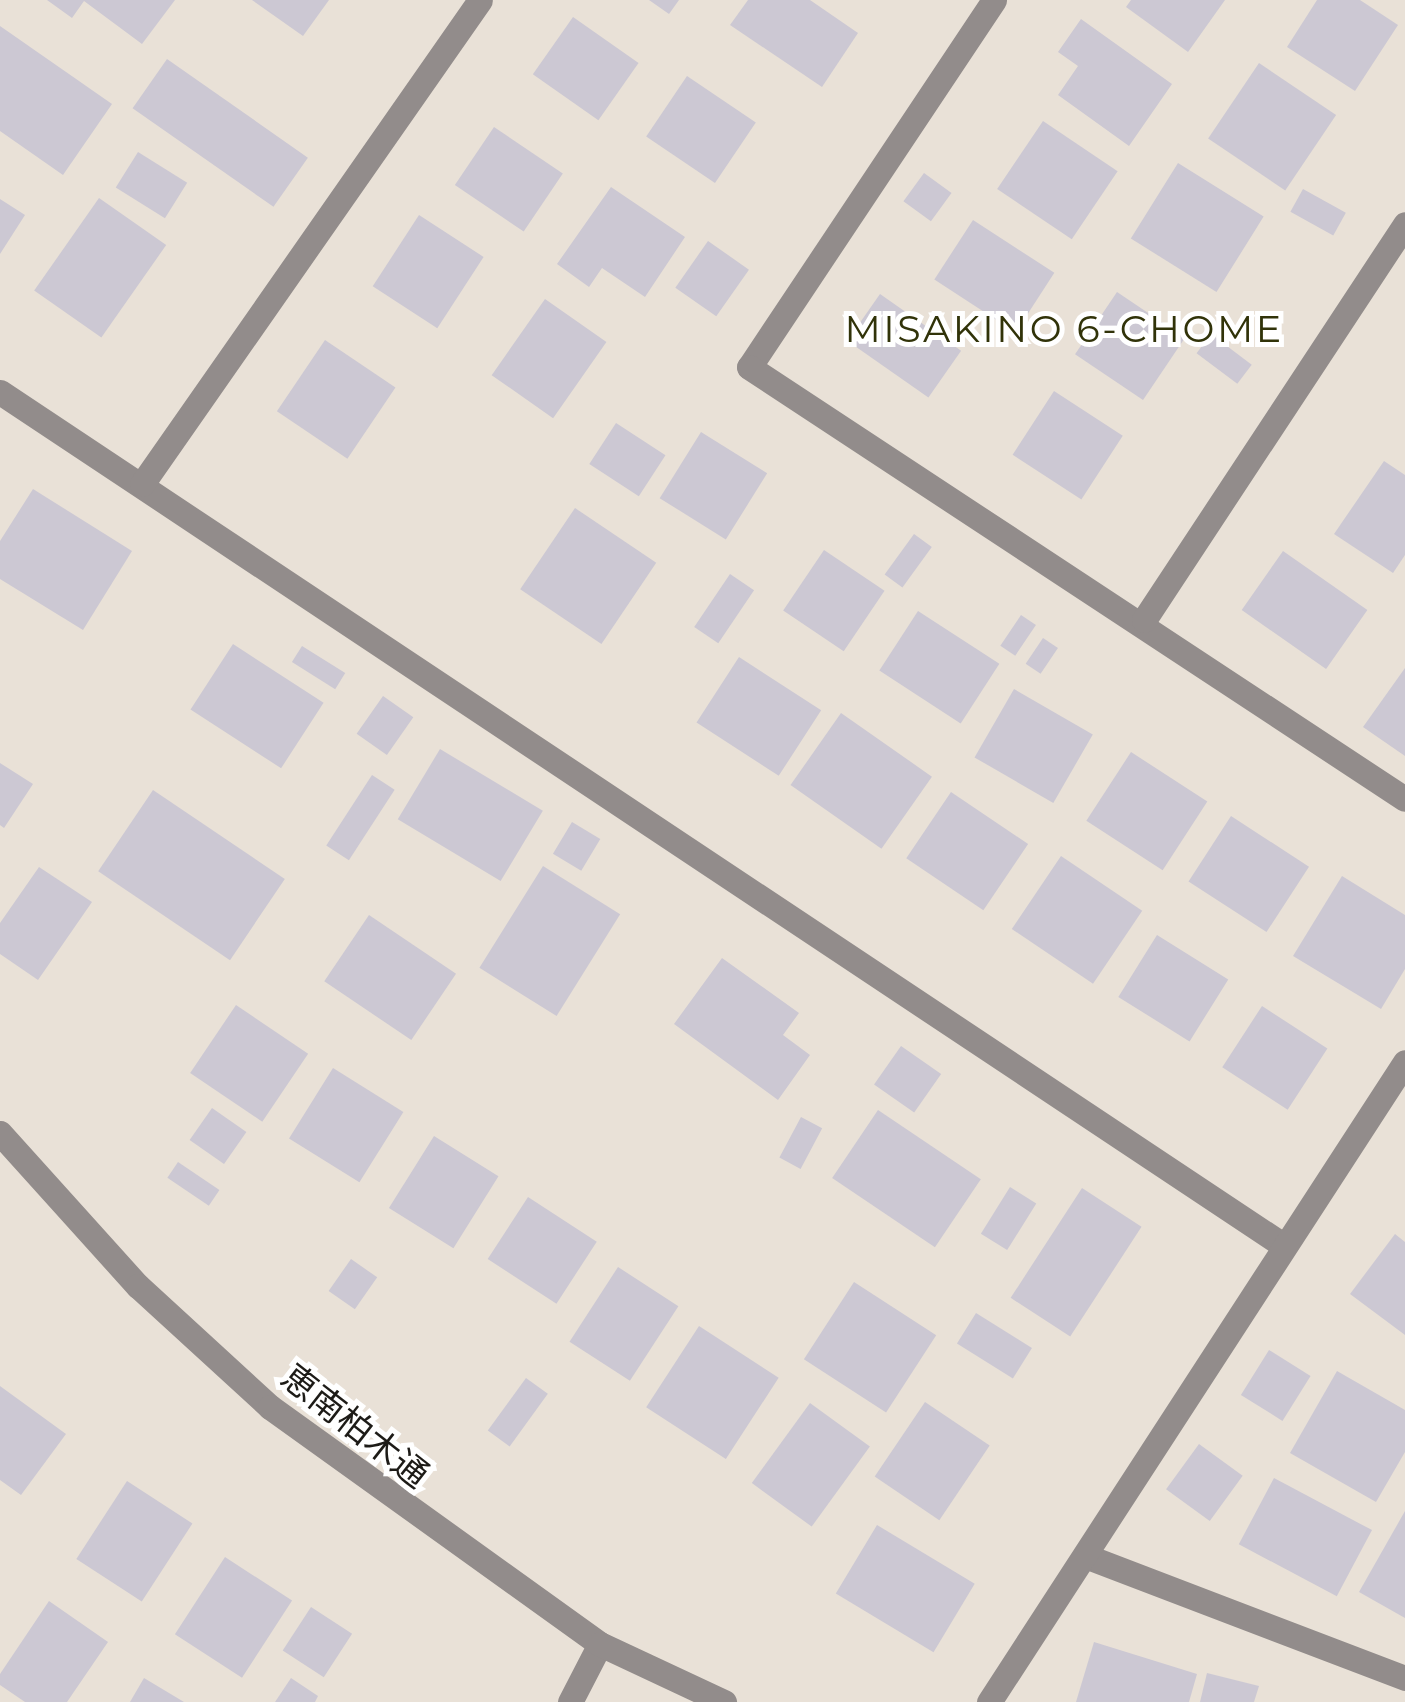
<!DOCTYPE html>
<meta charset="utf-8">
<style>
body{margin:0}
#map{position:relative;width:1405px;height:1702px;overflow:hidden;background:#e9e1d7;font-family:Montserrat,"Noto Sans JP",sans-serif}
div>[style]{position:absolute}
.building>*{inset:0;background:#ccc8d3;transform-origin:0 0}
.minor>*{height:25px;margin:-12.5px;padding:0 12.5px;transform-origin:12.5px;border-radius:12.5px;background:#928c8b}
.tertiary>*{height:25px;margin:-12.5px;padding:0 12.5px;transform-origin:12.5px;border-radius:12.5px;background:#928c8b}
span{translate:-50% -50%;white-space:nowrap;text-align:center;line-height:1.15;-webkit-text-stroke:10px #fff;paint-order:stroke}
.street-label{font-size:35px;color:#1d1b17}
.neighbourhood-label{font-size:38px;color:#313309;letter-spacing:2.5px}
</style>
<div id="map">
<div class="building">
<i style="clip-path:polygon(47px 0,175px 0,142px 44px,84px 1px,72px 18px)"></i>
<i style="clip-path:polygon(252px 0,329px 0,303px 36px)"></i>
<i style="clip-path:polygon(649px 0,679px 0,669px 14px)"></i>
<i style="clip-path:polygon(748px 0,810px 0,858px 33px,822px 87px,730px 25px)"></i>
<i style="clip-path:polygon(1131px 0,1225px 0,1188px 52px,1126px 7px)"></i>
<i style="clip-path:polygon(1317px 0,1360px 0,1398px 25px,1355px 91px,1287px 47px)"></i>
<i style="left:573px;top:17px;width:80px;height:70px;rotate:35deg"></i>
<i style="clip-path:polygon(1081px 19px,1172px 84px,1129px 146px,1058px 95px,1078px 66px,1058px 52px)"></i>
<i style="clip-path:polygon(0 26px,112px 104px,63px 175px,0 131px)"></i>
<i style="left:167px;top:59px;width:172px;height:60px;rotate:35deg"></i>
<i style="left:1259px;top:63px;width:93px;height:91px;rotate:34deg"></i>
<i style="left:687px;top:76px;width:83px;height:73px;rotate:34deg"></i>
<i style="left:1043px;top:121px;width:90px;height:82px;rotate:34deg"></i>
<i style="left:494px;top:127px;width:83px;height:70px;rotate:34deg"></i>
<i style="left:138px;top:152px;width:58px;height:42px;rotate:32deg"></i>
<i style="left:1178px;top:163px;width:101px;height:89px;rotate:32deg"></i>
<i style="left:924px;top:173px;width:34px;height:35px;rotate:36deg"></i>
<i style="clip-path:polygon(611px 187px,685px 237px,645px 297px,602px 268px,589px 287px,557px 264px)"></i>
<i style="left:1303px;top:189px;width:49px;height:26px;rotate:29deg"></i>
<i style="left:99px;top:198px;width:82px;height:113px;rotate:35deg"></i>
<i style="clip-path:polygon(0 199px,25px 215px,0 254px)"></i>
<i style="left:419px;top:215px;width:77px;height:85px;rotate:33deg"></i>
<i style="left:973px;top:220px;width:97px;height:71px;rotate:33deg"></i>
<i style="left:708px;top:241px;width:50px;height:57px;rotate:35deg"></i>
<i style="left:1117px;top:292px;width:82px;height:75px;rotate:34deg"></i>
<i style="left:880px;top:294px;width:99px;height:57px;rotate:35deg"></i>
<i style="left:545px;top:299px;width:75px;height:93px;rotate:35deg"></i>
<i style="left:1211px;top:334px;width:51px;height:24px;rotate:37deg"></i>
<i style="left:325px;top:340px;width:85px;height:86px;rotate:34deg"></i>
<i style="left:1054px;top:391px;width:82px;height:76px;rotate:33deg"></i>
<i style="left:616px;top:423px;width:59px;height:49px;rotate:33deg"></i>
<i style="left:701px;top:432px;width:78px;height:78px;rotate:32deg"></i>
<i style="clip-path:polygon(1384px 461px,1405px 475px,1405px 555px,1393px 573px,1334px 534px)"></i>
<i style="clip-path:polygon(33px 489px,132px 551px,83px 630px,0 579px,0 541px)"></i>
<i style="left:575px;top:508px;width:98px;height:98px;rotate:34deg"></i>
<i style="left:914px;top:534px;width:22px;height:50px;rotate:36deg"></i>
<i style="left:824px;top:550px;width:73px;height:73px;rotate:34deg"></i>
<i style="left:1283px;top:551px;width:103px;height:72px;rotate:35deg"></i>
<i style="left:730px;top:574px;width:29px;height:64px;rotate:34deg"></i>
<i style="left:918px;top:611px;width:97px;height:71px;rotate:33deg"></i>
<i style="left:1021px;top:615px;width:18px;height:37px;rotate:34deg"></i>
<i style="left:1043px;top:638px;width:18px;height:31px;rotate:34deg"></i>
<i style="left:233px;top:644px;width:108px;height:78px;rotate:33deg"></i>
<i style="left:302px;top:646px;width:51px;height:19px;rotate:32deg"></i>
<i style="left:739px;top:657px;width:98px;height:78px;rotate:33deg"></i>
<i style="clip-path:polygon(1405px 668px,1405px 756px,1363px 727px)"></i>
<i style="left:1014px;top:689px;width:91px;height:79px;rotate:30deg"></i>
<i style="left:383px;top:696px;width:37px;height:46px;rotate:35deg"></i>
<i style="left:841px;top:713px;width:111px;height:88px;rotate:35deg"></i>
<i style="left:440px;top:749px;width:120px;height:82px;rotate:31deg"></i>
<i style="left:1131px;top:752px;width:91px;height:82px;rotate:33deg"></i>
<i style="clip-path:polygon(0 763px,33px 784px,4px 828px,0 825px)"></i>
<i style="left:372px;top:775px;width:27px;height:84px;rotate:33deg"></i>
<i style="left:153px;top:790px;width:159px;height:98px;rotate:34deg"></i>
<i style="left:951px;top:792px;width:93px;height:80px;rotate:34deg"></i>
<i style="left:1231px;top:816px;width:93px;height:78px;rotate:33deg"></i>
<i style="left:572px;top:822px;width:33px;height:37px;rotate:31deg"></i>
<i style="left:1061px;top:856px;width:98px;height:88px;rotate:34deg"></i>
<i style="left:543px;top:866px;width:91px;height:120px;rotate:32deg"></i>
<i style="clip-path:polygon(39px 867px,92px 902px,38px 980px,0 954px,0 923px)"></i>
<i style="clip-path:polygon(1342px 876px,1405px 915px,1405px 969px,1381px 1009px,1293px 956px)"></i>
<i style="left:369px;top:915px;width:105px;height:80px;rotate:34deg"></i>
<i style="left:1157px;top:935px;width:84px;height:73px;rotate:32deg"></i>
<i style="clip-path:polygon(722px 958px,799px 1013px,783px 1035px,810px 1055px,778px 1100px,674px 1024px)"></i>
<i style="left:236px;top:1005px;width:87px;height:82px;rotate:34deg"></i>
<i style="left:1262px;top:1006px;width:78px;height:73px;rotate:33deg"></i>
<i style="left:901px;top:1046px;width:49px;height:47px;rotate:35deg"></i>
<i style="left:333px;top:1068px;width:83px;height:83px;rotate:32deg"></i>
<i style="left:212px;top:1108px;width:42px;height:39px;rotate:35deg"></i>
<i style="left:878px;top:1110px;width:124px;height:82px;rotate:34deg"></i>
<i style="left:801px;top:1117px;width:24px;height:46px;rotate:28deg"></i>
<i style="left:434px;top:1136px;width:76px;height:85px;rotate:32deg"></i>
<i style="left:178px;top:1162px;width:50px;height:19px;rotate:34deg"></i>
<i style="left:1010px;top:1187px;width:31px;height:55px;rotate:32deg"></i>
<i style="left:1082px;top:1188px;width:71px;height:131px;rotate:33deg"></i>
<i style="left:528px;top:1197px;width:82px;height:74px;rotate:33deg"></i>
<i style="clip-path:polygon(1395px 1234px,1405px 1242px,1405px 1335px,1350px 1294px)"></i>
<i style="left:351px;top:1259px;width:32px;height:39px;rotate:35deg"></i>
<i style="left:618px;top:1267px;width:72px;height:89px;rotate:33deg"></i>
<i style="left:854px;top:1282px;width:98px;height:92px;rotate:33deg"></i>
<i style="left:976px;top:1313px;width:66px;height:36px;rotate:32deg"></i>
<i style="left:699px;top:1326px;width:95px;height:97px;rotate:33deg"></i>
<i style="left:1269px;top:1350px;width:49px;height:53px;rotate:32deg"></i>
<i style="clip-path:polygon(1337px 1371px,1405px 1410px,1405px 1452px,1376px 1502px,1290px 1453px)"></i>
<i style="left:526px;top:1378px;width:27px;height:65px;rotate:36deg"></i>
<i style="clip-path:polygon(0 1386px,66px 1434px,21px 1495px,0 1480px)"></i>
<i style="left:925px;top:1402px;width:78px;height:90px;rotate:34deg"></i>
<i style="left:810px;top:1403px;width:74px;height:99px;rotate:36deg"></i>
<i style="left:1199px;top:1444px;width:54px;height:56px;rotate:36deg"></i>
<i style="left:1274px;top:1478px;width:111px;height:75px;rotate:28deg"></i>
<i style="left:127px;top:1481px;width:78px;height:93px;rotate:33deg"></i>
<i style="clip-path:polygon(1405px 1511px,1405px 1618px,1359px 1592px)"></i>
<i style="left:877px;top:1525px;width:114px;height:80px;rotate:31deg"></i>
<i style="left:225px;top:1557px;width:80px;height:92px;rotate:33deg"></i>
<i style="clip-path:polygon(49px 1601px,108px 1642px,67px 1702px,25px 1702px,0 1685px,0 1674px)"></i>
<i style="left:311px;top:1607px;width:49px;height:52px;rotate:33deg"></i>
<i style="clip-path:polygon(1094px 1642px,1197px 1674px,1189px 1702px,1076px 1702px)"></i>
<i style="clip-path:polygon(1207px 1673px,1259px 1686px,1254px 1702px,1200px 1702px)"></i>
<i style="clip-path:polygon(144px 1678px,184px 1702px,130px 1702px)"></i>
<i style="clip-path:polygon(291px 1678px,318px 1696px,315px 1702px,275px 1702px)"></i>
</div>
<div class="minor">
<i style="left:994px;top:0;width:441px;rotate:123.7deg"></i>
<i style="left:749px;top:367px;width:785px;rotate:33.37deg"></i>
<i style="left:0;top:392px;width:1541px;rotate:33.62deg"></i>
<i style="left:142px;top:484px;width:590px;rotate:-55.07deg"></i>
<i style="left:1144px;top:620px;width:474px;rotate:-56.6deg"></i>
<i style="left:1088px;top:1557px;width:339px;rotate:20.9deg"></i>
<i style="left:570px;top:1702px;width:65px;rotate:-62.7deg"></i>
<i style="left:989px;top:1702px;width:763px;rotate:-56.98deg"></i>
</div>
<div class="tertiary">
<i style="left:0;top:1133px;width:206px;rotate:48deg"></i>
<i style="left:138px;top:1286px;width:179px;rotate:42.5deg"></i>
<i style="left:270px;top:1407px;width:406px;rotate:35.7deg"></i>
<i style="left:600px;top:1644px;width:137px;rotate:25.1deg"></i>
</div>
<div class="street-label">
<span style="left:355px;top:1426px;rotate:38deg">恵南柏木通</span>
</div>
<div class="neighbourhood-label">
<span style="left:1064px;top:329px">MISAKINO 6-CHOME</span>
</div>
</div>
